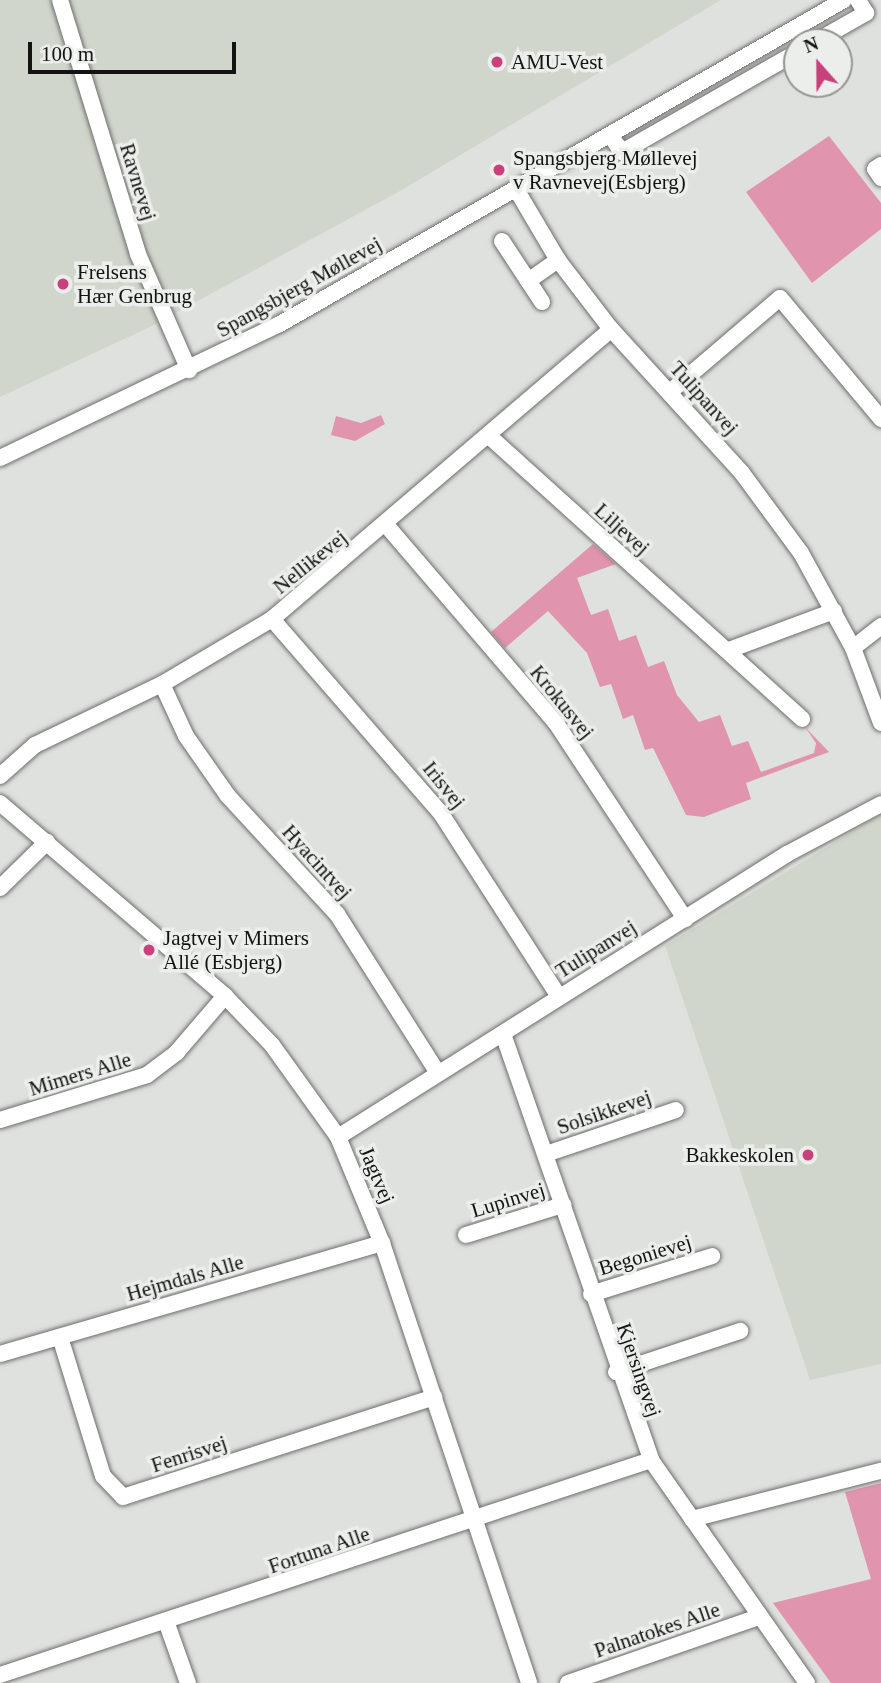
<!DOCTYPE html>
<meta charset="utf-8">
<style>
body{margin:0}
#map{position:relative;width:881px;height:1683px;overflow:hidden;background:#dfe1de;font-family:"Times New Roman",serif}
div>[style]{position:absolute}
.built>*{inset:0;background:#d1d6cc}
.green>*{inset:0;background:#e194ae}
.roads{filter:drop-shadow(0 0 2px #6d6e6c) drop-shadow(0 0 2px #6d6e6c)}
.minor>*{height:16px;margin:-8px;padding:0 8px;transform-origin:8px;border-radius:8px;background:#fff}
.dots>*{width:19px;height:19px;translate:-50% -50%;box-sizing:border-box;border:4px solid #eceeeb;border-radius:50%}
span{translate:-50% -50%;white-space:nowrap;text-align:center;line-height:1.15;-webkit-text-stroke:7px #eceeeb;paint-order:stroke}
.poi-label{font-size:21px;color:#121312}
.left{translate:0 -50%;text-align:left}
.right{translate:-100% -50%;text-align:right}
.street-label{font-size:21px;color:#121312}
.north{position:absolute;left:783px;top:28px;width:70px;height:70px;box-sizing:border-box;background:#eceeeb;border:2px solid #959694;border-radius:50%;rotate:339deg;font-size:19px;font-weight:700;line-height:28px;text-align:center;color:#121312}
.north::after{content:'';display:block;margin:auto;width:24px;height:32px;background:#c9407b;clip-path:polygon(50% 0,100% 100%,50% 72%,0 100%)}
.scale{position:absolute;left:28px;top:42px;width:208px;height:32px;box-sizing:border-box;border:4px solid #121312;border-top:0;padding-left:9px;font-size:21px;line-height:24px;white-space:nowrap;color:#121312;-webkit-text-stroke:5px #eceeeb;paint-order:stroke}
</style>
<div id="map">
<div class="built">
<i style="clip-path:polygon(0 0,721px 0,400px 191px,150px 327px,0 397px)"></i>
<i style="clip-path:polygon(881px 814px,881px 1364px,810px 1380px,665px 946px)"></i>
</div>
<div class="green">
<i style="clip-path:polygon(829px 136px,881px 203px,881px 229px,812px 283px,746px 192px)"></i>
<i style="clip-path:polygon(381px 415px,385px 424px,355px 441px,331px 435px,336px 416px,361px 423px)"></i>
<i style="clip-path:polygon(593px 544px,616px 564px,577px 578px,591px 615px,608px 609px,619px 641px,636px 635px,648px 667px,664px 661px,677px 695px,699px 722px,720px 715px,732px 746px,748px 741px,761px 772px,814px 753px,816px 743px,805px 727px,829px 752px,746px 783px,751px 799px,704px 817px,686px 815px,653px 748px,645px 750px,633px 715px,623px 719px,611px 684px,600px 687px,587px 653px,548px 611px,505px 648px,491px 632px)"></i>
<i style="clip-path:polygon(881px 1483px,881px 1683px,831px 1683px,773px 1603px,871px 1579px,845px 1492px)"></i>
</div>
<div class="roads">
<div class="minor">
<i style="left:60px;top:0;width:266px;rotate:72.9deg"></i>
<i style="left:138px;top:254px;width:127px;rotate:66.3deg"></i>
<i style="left:815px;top:42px;width:59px;rotate:-29.6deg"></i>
<i style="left:866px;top:13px;width:15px;rotate:-122deg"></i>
<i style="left:610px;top:135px;width:21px;rotate:55deg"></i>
<i style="left:622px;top:152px;width:202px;rotate:-29.7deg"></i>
<i style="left:881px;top:165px;width:7px;rotate:146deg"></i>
<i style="left:875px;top:169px;width:11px;rotate:56deg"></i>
<i style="left:516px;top:189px;width:82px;rotate:59.4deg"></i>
<i style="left:558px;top:260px;width:87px;rotate:52.5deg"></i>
<i style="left:611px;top:329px;width:195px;rotate:47.7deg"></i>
<i style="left:742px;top:473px;width:99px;rotate:53.6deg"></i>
<i style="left:801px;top:553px;width:108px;rotate:61.3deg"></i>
<i style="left:853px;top:648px;width:80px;rotate:69.5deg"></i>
<i style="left:502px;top:241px;width:73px;rotate:56.7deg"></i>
<i style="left:528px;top:281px;width:37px;rotate:-35deg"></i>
<i style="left:671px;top:391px;width:143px;rotate:-40.5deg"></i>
<i style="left:780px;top:298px;width:158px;rotate:50.1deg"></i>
<i style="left:489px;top:436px;width:422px;rotate:42.1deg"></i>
<i style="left:0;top:458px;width:310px;rotate:-25.6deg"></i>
<i style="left:280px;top:324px;width:650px;rotate:-29.88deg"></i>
<i style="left:387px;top:526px;width:260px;rotate:49.4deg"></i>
<i style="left:556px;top:723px;width:235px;rotate:56.6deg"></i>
<i style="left:272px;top:619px;width:256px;rotate:49deg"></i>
<i style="left:440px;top:812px;width:220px;rotate:57.2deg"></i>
<i style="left:853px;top:648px;width:36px;rotate:-38deg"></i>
<i style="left:729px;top:650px;width:112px;rotate:-20.4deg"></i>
<i style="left:162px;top:684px;width:57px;rotate:65.2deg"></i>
<i style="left:186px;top:736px;width:73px;rotate:55deg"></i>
<i style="left:228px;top:796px;width:161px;rotate:47.3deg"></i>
<i style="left:337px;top:914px;width:188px;rotate:57.6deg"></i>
<i style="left:0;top:776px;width:47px;rotate:-41.5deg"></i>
<i style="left:35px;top:745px;width:141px;rotate:-25.7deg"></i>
<i style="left:162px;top:684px;width:128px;rotate:-30.6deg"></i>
<i style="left:272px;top:619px;width:446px;rotate:-40.5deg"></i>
<i style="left:0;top:803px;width:296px;rotate:40.6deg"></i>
<i style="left:225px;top:996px;width:68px;rotate:46.2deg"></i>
<i style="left:272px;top:1045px;width:113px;rotate:54.3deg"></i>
<i style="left:338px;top:1137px;width:115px;rotate:67.5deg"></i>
<i style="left:382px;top:1243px;width:464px;rotate:71.5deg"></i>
<i style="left:0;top:888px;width:66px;rotate:-44.4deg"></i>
<i style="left:503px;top:1034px;width:451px;rotate:70.8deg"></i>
<i style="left:651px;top:1460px;width:272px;rotate:55deg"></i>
<i style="left:0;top:1120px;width:154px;rotate:-17deg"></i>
<i style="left:147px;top:1075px;width:38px;rotate:-37deg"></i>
<i style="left:177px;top:1052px;width:74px;rotate:-49.4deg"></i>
<i style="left:338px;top:1137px;width:531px;rotate:-32.22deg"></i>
<i style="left:787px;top:854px;width:106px;rotate:-28deg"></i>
<i style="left:546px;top:1154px;width:137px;rotate:-18.7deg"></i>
<i style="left:466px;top:1235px;width:102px;rotate:-17.2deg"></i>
<i style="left:591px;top:1294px;width:127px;rotate:-17.4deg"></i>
<i style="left:60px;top:1337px;width:145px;rotate:72.8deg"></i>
<i style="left:103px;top:1476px;width:29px;rotate:46deg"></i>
<i style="left:123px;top:1497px;width:327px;rotate:-17.8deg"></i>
<i style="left:0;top:1354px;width:398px;rotate:-16.2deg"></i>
<i style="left:616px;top:1372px;width:131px;rotate:-18.3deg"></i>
<i style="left:692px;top:1519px;width:195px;rotate:-14.3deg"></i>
<i style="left:167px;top:1624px;width:63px;rotate:70.4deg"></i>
<i style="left:0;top:1675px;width:686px;rotate:-18.28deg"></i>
<i style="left:568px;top:1683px;width:202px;rotate:-19.1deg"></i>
</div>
</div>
<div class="dots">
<i style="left:497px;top:62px;background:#c9407b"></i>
<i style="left:499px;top:170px;background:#c9407b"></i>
<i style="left:63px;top:284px;background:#c9407b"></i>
<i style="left:149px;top:950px;background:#c9407b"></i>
<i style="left:808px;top:1155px;background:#c9407b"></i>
</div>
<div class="poi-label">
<span class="left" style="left:511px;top:62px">AMU-Vest</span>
<span class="left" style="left:513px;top:170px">Spangsbjerg Møllevej<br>v Ravnevej(Esbjerg)</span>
<span class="left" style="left:77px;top:284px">Frelsens<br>Hær Genbrug</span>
<span class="left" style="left:163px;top:950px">Jagtvej v Mimers<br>Allé (Esbjerg)</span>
<span class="right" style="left:794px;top:1155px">Bakkeskolen</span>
</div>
<div class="street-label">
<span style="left:138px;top:182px;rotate:73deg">Ravnevej</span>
<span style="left:299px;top:287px;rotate:-29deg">Spangsbjerg Møllevej</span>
<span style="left:704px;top:398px;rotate:48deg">Tulipanvej</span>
<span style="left:622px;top:529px;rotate:42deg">Liljevej</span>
<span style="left:310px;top:562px;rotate:-39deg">Nellikevej</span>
<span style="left:562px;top:702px;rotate:51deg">Krokusvej</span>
<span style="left:444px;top:785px;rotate:51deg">Irisvej</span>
<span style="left:317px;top:862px;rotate:48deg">Hyacintvej</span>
<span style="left:596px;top:949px;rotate:-32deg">Tulipanvej</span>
<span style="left:80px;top:1074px;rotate:-17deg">Mimers Alle</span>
<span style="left:604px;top:1112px;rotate:-19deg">Solsikkevej</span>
<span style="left:377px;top:1175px;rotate:67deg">Jagtvej</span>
<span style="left:508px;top:1200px;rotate:-17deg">Lupinvej</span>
<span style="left:645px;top:1255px;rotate:-17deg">Begonievej</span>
<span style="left:185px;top:1278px;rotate:-16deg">Hejmdals Alle</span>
<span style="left:639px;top:1370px;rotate:71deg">Kjersingvej</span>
<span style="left:189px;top:1454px;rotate:-18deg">Fenrisvej</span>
<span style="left:319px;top:1550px;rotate:-19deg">Fortuna Alle</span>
<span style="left:657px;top:1630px;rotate:-19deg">Palnatokes Alle</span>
</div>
<div class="north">N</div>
<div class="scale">100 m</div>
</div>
